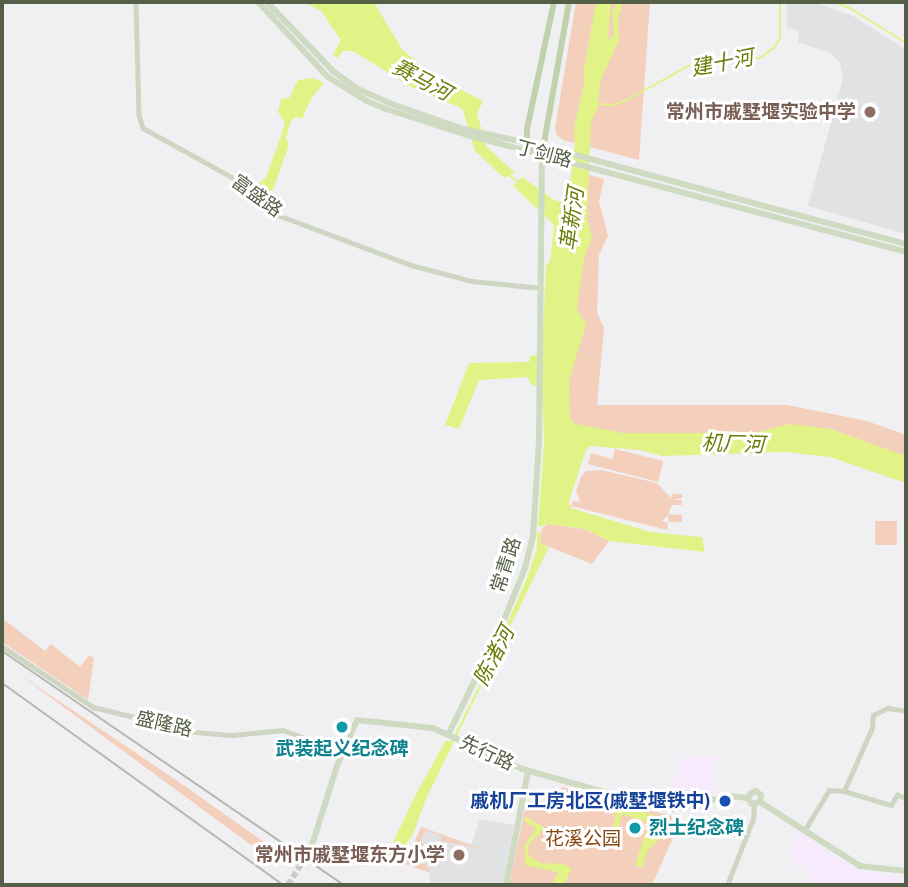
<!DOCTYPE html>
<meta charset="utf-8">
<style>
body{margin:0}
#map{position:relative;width:908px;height:887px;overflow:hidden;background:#f0f0f3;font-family:"Public Sans","Noto Sans SC",sans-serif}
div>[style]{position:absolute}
.commercial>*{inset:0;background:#f7eafd}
.education>*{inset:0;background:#e1e2e4}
.green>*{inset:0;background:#f3cfbc;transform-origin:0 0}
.water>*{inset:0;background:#e1f386}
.stream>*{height:2px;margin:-1px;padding:0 1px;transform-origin:1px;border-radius:1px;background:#e1f386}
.secondary-tunnel>*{height:6px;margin-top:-3px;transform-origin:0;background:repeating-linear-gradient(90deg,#c9ccc8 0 6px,transparent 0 9px)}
.street>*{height:4.5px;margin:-2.25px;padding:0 2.25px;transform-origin:2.25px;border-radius:2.25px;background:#ced6c3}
.secondary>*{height:6px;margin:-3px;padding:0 3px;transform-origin:3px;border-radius:3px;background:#cfdac2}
.primary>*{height:6px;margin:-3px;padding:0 3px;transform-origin:3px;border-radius:3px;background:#c1d1ae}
.rail>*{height:2px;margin:-1px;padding:0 1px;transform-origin:1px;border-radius:1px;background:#b4b9b0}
.dots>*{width:19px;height:19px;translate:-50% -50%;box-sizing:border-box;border:4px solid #fff;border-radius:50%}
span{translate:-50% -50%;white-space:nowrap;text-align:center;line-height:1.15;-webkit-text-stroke:6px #fff;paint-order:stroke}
.education-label{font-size:19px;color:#785e54;font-weight:700}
.right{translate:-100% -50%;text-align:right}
.street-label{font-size:19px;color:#555f47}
.culture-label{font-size:19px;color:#0d838f;font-weight:700}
.left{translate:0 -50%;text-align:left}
.transit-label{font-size:19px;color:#164399;font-weight:700}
.park-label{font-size:19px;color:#884710}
.water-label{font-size:21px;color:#6a7d07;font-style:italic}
.frame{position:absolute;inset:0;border:4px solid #555f47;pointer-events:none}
</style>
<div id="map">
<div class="commercial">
<i style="clip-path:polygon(715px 756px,715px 793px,669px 806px,679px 758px)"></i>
<i style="clip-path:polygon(798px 833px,859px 870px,898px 875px,896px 885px,808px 885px,812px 876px,807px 868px,798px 867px,790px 849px)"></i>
</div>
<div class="education">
<i style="clip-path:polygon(787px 2px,813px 2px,853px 16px,906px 50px,906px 234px,808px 206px,843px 79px,840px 63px,832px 54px,798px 42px,799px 31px,787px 28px)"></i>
<i style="clip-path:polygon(480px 819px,514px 825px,503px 885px,430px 885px,430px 873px,405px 864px,421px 827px,471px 845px)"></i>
</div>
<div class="green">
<i style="clip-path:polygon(576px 2px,650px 2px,639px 160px,563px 140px,557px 135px,555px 128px)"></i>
<i style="clip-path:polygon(579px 172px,604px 179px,599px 201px,608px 236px,599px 255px,597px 313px,604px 328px,597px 405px,787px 405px,867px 421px,906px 435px,906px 464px,566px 430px)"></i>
<i style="clip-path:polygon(615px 449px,663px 461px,658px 482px,588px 464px,591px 453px,612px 459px)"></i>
<i style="clip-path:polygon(601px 470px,657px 483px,671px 498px,672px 494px,682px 494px,682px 498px,672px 500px,682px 500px,682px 505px,672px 505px,668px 514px,682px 515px,682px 522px,669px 522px,668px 515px,662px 521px,668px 523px,667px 530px,571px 506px,573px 501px,580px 502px,576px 491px,581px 477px,586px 471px)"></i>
<i style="left:875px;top:521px;width:22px;height:24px"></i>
<i style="clip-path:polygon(548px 524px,585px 529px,609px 541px,592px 564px,540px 543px,542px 528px)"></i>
<i style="clip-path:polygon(2px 618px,45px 651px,51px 644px,80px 667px,89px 655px,94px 658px,88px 700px,2px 642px)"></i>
<i style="clip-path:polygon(16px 672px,179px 782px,267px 844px,274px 855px,262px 847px,259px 851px)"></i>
<i style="clip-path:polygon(562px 787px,671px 816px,676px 831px,652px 885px,509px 885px,526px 803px,557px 802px)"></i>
<i style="clip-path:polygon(421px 827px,471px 845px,485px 849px,441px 841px,442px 836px,426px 830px,420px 842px,431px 847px,429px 853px,414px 848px,412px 861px,425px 864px,431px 873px,405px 864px)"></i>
</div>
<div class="water">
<i style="clip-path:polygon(304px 2px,375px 4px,402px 49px,416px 61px,428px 78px,454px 86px,483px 101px,477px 114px,487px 147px,515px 173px,504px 178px,475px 151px,463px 110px,459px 107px,411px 87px,353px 51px,343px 51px,337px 58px,333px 55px,341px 40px,321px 11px)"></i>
<i style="clip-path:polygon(596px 2px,611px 2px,608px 40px,614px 35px,612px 12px,618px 2px,624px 2px,618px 16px,619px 40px,601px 80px,597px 109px,591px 123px,587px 218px,592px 237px,584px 259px,577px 309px,586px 324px,569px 381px,570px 419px,576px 424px,622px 433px,755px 433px,788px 424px,831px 429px,906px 456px,906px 483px,830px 457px,786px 452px,662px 456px,639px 450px,590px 446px,586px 450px,569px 501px,571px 508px,650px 532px,702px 537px,705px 552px,609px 541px,585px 529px,548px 524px,538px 527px,544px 443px,542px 389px,531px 384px,527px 377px,479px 380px,459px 429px,445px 425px,469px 363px,529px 362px,530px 356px,542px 354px,546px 266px,550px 261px,554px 225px,513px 186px,522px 177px,554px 200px,563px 202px,568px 198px,575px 144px,574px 128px,585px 79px,583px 75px)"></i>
<i style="clip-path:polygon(313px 78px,324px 83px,311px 99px,302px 119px,295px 117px,291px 121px,286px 138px,289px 145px,273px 190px,259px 198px,251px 190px,266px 177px,280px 139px,285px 122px,278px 112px,281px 99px,289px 98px,298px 80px)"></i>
<i style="clip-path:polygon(537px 532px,541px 533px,540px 543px,549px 547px,426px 799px,413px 834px,393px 864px,384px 861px,416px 794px,446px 740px,451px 742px,486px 672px,527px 578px,537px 549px)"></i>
<i style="clip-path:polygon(598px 798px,666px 819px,663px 836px,648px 850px,642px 868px,635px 865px,649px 823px,622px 814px,618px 831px,609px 839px,616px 815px,614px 812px,597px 805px)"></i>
<i style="clip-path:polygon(525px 816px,545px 828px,529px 844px,528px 854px,540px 863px,563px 864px,572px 868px,564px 885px,552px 885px,558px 872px,525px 865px,525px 844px,536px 829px,525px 821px)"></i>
</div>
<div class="stream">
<i style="left:834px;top:2px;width:17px;rotate:21deg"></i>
<i style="left:850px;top:8px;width:66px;rotate:32deg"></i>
<i style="left:598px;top:104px;width:15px;rotate:4deg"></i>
<i style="left:613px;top:105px;width:15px;rotate:-20deg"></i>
<i style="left:627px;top:100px;width:74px;rotate:-29deg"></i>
<i style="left:692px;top:64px;width:68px;rotate:-5deg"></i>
<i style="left:760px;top:58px;width:19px;rotate:-36deg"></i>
<i style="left:775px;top:47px;width:10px;rotate:-61deg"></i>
<i style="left:780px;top:38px;width:36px;rotate:-90deg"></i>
<i style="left:509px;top:175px;width:11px;rotate:38deg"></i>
</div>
<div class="secondary-tunnel">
<i style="left:288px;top:885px;width:44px;rotate:-58.1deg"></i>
</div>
<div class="street">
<i style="left:136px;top:2px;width:113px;rotate:88.5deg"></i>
<i style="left:139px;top:115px;width:14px;rotate:73deg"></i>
<i style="left:143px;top:128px;width:112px;rotate:28.9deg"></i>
<i style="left:241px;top:182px;width:14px;rotate:51deg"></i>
<i style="left:250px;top:193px;width:36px;rotate:38deg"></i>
<i style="left:278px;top:215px;width:142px;rotate:20.6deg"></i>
<i style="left:411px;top:265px;width:63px;rotate:14.7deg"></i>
<i style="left:472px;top:281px;width:69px;rotate:5.8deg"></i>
<i style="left:2px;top:646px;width:110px;rotate:33.8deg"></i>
<i style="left:93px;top:707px;width:106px;rotate:13.6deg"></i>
<i style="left:196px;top:732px;width:36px;rotate:5deg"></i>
<i style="left:232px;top:735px;width:51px;rotate:-5.6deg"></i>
<i style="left:283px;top:730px;width:64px;rotate:19.3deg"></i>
<i style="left:844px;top:791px;width:69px;rotate:-66deg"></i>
<i style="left:872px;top:728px;width:13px;rotate:-86deg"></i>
<i style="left:873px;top:715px;width:17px;rotate:-25deg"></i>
<i style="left:888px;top:708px;width:18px;rotate:9deg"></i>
<i style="left:804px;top:831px;width:48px;rotate:-58.6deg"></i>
<i style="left:829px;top:790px;width:15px;rotate:4deg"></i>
<i style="left:844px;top:791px;width:49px;rotate:16.6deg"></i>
<i style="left:891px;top:805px;width:12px;rotate:-59deg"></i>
<i style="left:897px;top:795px;width:9px;rotate:18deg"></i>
<i style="left:727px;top:885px;width:71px;rotate:-68.5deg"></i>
<i style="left:753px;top:819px;width:14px;rotate:-86deg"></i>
</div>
<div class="secondary">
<i style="left:258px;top:2px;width:103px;rotate:47deg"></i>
<i style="left:328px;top:77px;width:46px;rotate:31.6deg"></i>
<i style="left:367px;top:101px;width:21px;rotate:23deg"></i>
<i style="left:386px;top:109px;width:85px;rotate:17.8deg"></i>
<i style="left:467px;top:135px;width:454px;rotate:14.9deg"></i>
<i style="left:267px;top:2px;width:95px;rotate:46.3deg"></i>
<i style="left:333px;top:71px;width:31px;rotate:36deg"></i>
<i style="left:358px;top:89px;width:34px;rotate:24deg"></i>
<i style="left:389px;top:103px;width:78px;rotate:19.4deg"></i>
<i style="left:463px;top:129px;width:85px;rotate:12.2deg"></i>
<i style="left:546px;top:147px;width:373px;rotate:15.1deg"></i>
<i style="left:448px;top:735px;width:128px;rotate:-64deg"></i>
<i style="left:504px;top:620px;width:56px;rotate:-68deg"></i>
<i style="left:525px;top:568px;width:33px;rotate:-76deg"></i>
<i style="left:533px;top:536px;width:95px;rotate:-86.4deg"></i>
<i style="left:539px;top:441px;width:287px;rotate:-89.4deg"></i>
<i style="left:748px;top:798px;width:7px;rotate:56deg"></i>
<i style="left:752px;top:804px;width:8px;rotate:-14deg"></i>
<i style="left:760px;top:802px;width:119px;rotate:32.6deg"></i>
<i style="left:860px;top:866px;width:46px;rotate:6.2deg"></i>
<i style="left:748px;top:798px;width:6px;rotate:-59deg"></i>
<i style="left:751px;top:793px;width:5px;rotate:-22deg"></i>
<i style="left:756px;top:791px;width:6px;rotate:39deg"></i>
<i style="left:761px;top:795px;width:7px;rotate:98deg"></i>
<i style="left:311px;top:848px;width:86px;rotate:-72.4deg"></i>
<i style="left:337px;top:766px;width:50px;rotate:-66.5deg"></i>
<i style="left:357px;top:720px;width:76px;rotate:6deg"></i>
<i style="left:433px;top:728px;width:98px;rotate:24.7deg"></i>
<i style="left:522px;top:769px;width:145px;rotate:15.6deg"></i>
<i style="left:662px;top:808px;width:12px;rotate:5deg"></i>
<i style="left:674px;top:809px;width:57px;rotate:-13.3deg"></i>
<i style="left:729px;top:796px;width:19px;rotate:6deg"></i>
<i style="left:506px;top:885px;width:115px;rotate:-79deg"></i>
</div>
<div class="primary">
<i style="left:554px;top:2px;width:130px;rotate:102deg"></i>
<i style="left:527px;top:129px;width:14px;rotate:90deg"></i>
<i style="left:527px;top:143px;width:19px;rotate:36deg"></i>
<i style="left:542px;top:154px;width:154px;rotate:-79.9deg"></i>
</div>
<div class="rail">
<i style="left:2px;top:651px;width:414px;rotate:34.4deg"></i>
<i style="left:2px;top:683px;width:346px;rotate:35.7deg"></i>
</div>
<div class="dots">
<i style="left:870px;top:112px;background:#8d6e63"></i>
<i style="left:342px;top:727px;background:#0f9aa8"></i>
<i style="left:725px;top:801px;background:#1a4fb4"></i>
<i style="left:635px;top:828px;background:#0f9aa8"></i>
<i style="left:459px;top:855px;background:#8d6e63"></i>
</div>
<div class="education-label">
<span class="right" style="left:856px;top:112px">常州市戚墅堰实验中学</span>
<span class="right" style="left:445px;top:855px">常州市戚墅堰东方小学</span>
</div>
<div class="street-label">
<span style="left:544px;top:154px;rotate:15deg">丁剑路</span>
<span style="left:257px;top:196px;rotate:36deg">富盛路</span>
<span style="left:506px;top:565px;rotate:-72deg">常青路</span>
<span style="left:164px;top:724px;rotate:13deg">盛隆路</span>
<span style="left:487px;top:753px;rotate:25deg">先行路</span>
</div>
<div class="culture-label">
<span style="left:342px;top:749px">武装起义纪念碑</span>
<span class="left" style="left:649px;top:828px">烈士纪念碑</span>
</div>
<div class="transit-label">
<span class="right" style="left:711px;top:801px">戚机厂工房北区(戚墅堰铁中)</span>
</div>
<div class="park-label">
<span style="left:583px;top:839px">花溪公园</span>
</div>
<div class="water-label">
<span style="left:722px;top:63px;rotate:-11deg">建十河</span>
<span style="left:422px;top:80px;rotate:28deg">赛马河</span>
<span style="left:572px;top:219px;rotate:-82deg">革新河</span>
<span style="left:733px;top:444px;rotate:2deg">机厂河</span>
<span style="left:494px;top:656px;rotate:-63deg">陈渚河</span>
</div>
<div class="frame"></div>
</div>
